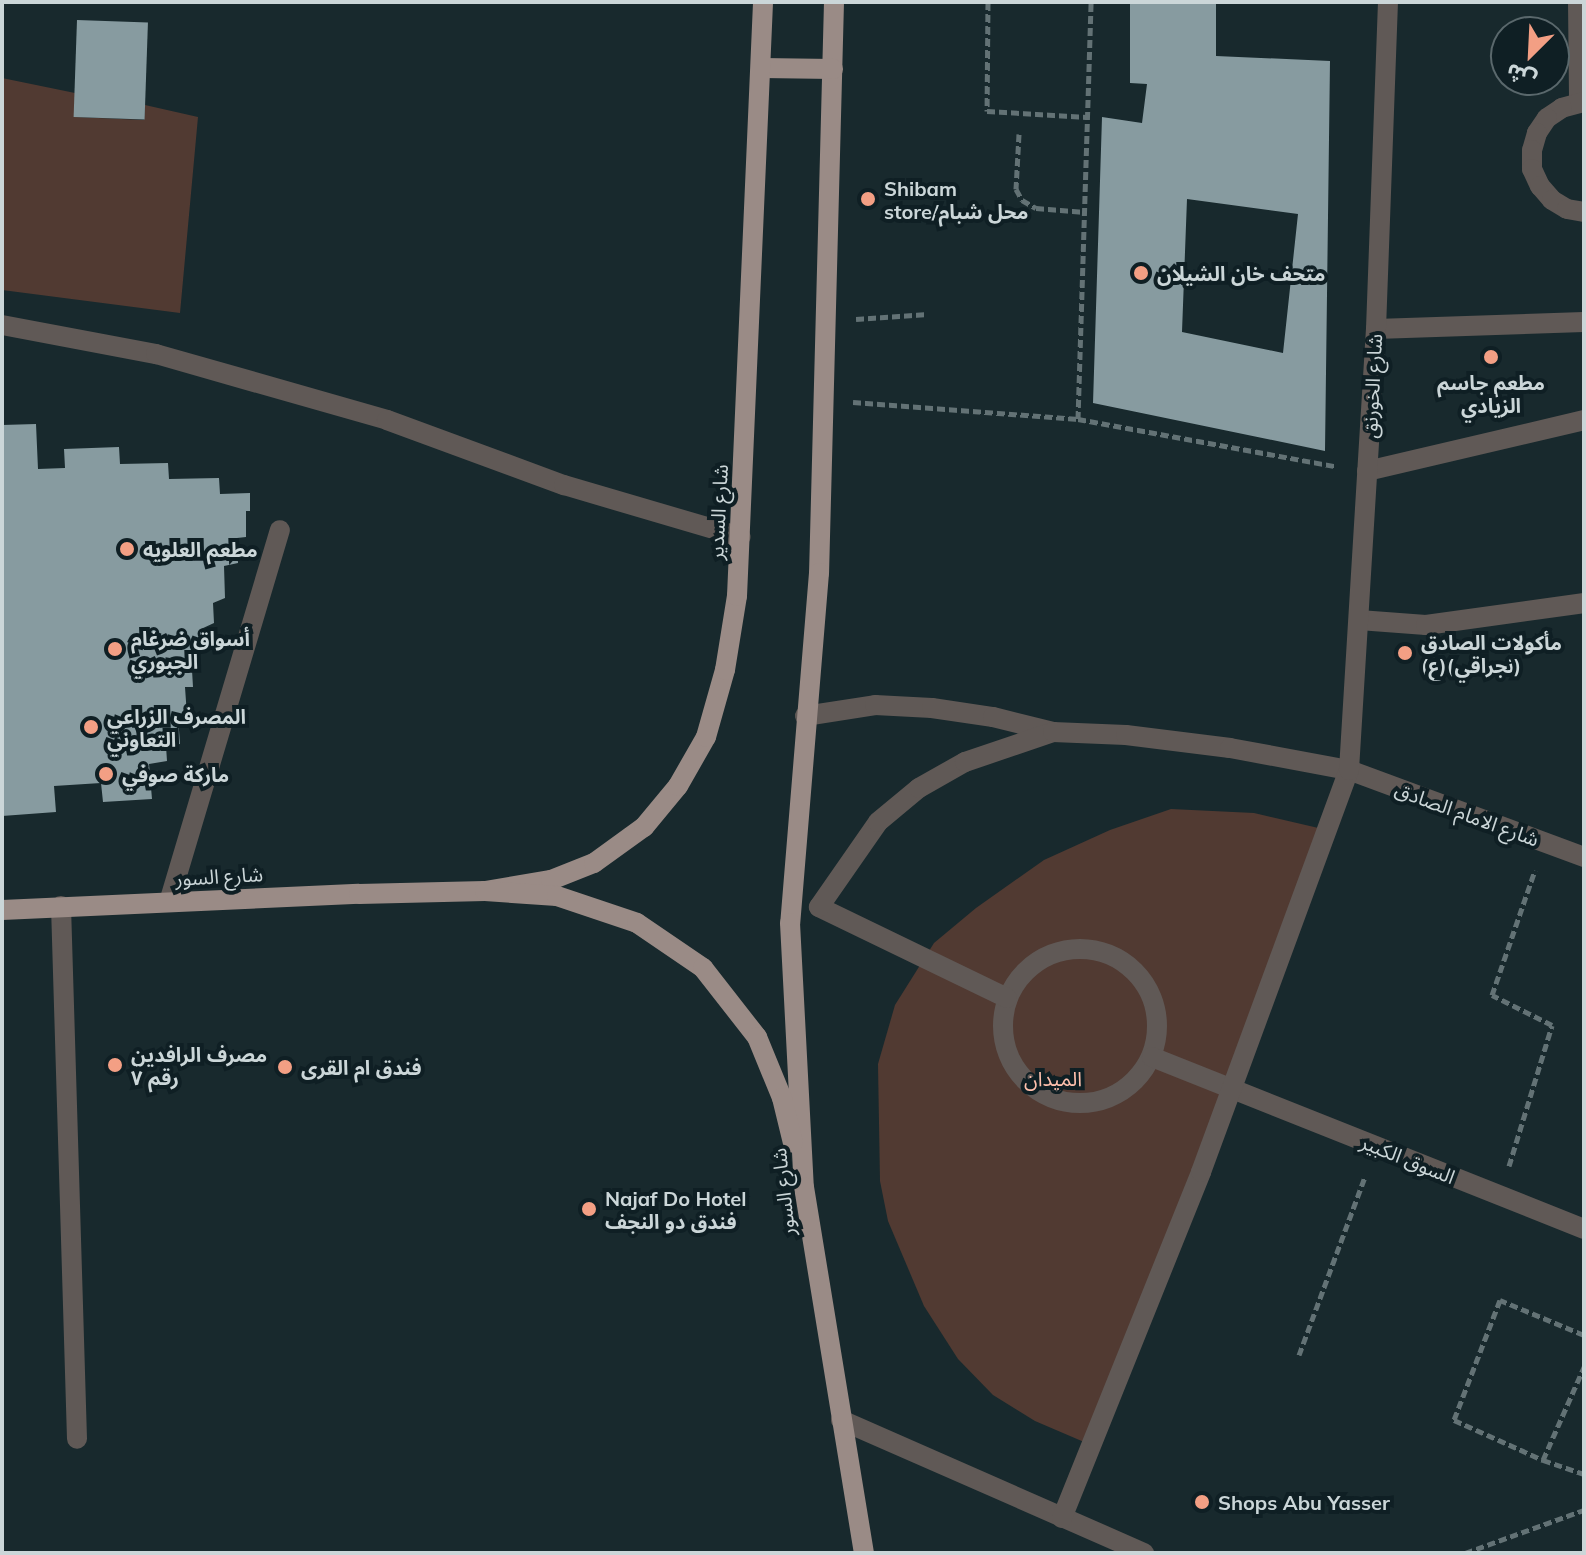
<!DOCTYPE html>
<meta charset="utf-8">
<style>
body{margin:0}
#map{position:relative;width:1586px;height:1555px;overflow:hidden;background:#18292d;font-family:Mulish,"Noto Sans Arabic",sans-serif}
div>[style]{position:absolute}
.green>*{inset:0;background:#513a32}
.building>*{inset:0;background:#879ba0;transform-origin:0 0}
.path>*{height:5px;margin-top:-2.5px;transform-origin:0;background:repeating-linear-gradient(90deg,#637275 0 8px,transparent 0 12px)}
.minor>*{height:20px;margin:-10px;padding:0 10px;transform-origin:10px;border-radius:10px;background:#605956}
.minor>.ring{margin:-10px;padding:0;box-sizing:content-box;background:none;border:20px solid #605956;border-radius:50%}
.major>*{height:20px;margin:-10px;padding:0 10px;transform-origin:10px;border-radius:10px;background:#9a8b86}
.dots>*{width:22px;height:22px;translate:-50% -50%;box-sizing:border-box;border:4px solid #0f1f24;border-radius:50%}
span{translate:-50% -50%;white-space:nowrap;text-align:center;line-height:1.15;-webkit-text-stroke:8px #0f1f24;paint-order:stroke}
.poi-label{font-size:20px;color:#cbd6d8;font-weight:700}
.left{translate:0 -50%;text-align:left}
.street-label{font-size:20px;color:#cbd6d8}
.park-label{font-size:20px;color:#ffc1ad}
.frame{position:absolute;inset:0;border:4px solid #cbd6d8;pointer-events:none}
.north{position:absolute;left:1490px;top:16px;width:80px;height:80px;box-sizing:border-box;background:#0f1f24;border:2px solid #5a686c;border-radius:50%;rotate:204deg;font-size:22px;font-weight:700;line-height:32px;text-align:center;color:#cbd6d8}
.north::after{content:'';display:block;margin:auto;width:28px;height:36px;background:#f39f84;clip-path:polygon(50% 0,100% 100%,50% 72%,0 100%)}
</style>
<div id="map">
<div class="green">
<i style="clip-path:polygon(2px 78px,75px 93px,75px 117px,144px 120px,145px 105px,198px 117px,180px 313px,2px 290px)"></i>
<i style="clip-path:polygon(1171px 809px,1254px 813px,1327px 830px,1091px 1445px,1035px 1421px,993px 1395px,958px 1359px,924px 1306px,888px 1221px,880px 1181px,878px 1064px,895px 1005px,934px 943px,976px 908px,1044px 860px,1110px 830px)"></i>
</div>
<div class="building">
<i style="clip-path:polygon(evenodd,1130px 2px,1216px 2px,1216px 56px,1330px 61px,1325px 451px,1093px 403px,1102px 117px,1142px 123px,1147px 84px,1130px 83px,1130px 2px,1187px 199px,1298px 214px,1283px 353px,1182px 332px,1187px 199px)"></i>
<i style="left:77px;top:20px;width:71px;height:97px;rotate:2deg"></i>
<i style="clip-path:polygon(36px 424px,38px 469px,65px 468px,64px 449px,119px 447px,120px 464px,168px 463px,169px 479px,219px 478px,220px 494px,250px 493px,250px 511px,246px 511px,246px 537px,237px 538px,238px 563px,224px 566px,225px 598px,213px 603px,214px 623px,201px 629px,203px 651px,197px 651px,199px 669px,192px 670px,193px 687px,185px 687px,187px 716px,178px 716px,180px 744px,166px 746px,167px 761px,149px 764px,152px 799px,103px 802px,101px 783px,54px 786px,56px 812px,2px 816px,2px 425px)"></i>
</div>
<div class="path">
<i style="left:988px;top:2px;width:109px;rotate:90.5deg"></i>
<i style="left:987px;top:111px;width:100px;rotate:3.4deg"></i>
<i style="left:1019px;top:134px;width:55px;rotate:93.1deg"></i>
<i style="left:1016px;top:189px;width:13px;rotate:61deg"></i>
<i style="left:1022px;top:200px;width:16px;rotate:30deg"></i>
<i style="left:1036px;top:208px;width:49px;rotate:4.7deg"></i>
<i style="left:856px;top:319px;width:72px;rotate:-4deg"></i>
<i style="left:853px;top:402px;width:226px;rotate:4.3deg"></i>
<i style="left:1078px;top:419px;width:261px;rotate:10.4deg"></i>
<i style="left:1078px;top:419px;width:417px;rotate:-88.2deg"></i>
<i style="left:1509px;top:1166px;width:147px;rotate:-73deg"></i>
<i style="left:1552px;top:1025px;width:67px;rotate:-153.4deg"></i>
<i style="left:1492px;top:995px;width:132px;rotate:-71deg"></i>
<i style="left:1584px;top:1335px;width:91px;rotate:-157.4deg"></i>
<i style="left:1500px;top:1300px;width:129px;rotate:111deg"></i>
<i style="left:1454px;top:1420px;width:98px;rotate:24.2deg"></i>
<i style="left:1543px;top:1460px;width:102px;rotate:-66.2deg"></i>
<i style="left:1299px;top:1355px;width:190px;rotate:-69.7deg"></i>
<i style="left:1543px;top:1460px;width:43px;rotate:18.9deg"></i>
<i style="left:1465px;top:1553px;width:127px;rotate:-19.9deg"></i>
</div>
<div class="minor">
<i style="left:1578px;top:2px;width:100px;rotate:89.4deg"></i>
<i style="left:1584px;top:102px;width:23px;rotate:165deg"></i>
<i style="left:1562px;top:108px;width:18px;rotate:146deg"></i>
<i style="left:1547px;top:118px;width:18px;rotate:124deg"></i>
<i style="left:1537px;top:133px;width:18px;rotate:106deg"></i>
<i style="left:1532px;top:150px;width:19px;rotate:90deg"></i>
<i style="left:1532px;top:169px;width:19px;rotate:65deg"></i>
<i style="left:1540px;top:186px;width:18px;rotate:49deg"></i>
<i style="left:1552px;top:200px;width:17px;rotate:31deg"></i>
<i style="left:1567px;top:209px;width:17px;rotate:10deg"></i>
<i style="left:2px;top:325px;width:157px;rotate:10.7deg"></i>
<i style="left:156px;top:354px;width:240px;rotate:15.9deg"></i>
<i style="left:387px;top:420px;width:189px;rotate:20.2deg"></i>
<i style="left:564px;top:485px;width:184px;rotate:16.4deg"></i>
<i style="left:1376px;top:329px;width:208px;rotate:-1.9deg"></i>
<i style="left:1367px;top:471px;width:223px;rotate:-13.2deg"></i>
<i style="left:1359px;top:620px;width:67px;rotate:4.3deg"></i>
<i style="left:1426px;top:625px;width:160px;rotate:-7.9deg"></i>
<i style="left:805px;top:716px;width:71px;rotate:-8.9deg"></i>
<i style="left:875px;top:705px;width:57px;rotate:3deg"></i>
<i style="left:932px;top:708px;width:62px;rotate:8.4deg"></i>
<i style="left:993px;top:717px;width:62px;rotate:14deg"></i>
<i style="left:169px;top:902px;width:388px;rotate:-73.4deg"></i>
<i style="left:61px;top:906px;width:533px;rotate:88.28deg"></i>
<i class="ring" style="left:1003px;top:949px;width:134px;height:134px"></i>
<i style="left:1007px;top:998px;width:209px;rotate:-154.2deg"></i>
<i style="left:819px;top:907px;width:103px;rotate:-55.2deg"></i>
<i style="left:878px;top:822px;width:53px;rotate:-39.7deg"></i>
<i style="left:919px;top:788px;width:53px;rotate:-29.5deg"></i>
<i style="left:965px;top:762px;width:93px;rotate:-18.8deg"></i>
<i style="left:1053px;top:732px;width:73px;rotate:2.4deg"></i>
<i style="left:1126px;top:735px;width:105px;rotate:7.1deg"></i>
<i style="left:1230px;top:748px;width:121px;rotate:10.5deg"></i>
<i style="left:1349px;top:770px;width:251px;rotate:20.3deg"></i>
<i style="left:1152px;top:1057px;width:465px;rotate:21.7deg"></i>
<i style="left:841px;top:1420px;width:331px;rotate:23.7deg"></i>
<i style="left:1062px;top:1518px;width:373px;rotate:-68.1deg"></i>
<i style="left:1201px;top:1172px;width:428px;rotate:-69.8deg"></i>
<i style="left:1349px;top:770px;width:442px;rotate:-86.5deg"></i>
<i style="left:1376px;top:329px;width:327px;rotate:-87.9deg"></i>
</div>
<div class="major">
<i style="left:834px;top:2px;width:571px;rotate:91.5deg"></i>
<i style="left:819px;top:573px;width:351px;rotate:94.7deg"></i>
<i style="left:790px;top:923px;width:264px;rotate:87deg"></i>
<i style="left:804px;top:1187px;width:371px;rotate:80.7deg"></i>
<i style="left:761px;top:68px;width:72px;rotate:0.8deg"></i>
<i style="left:485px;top:891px;width:67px;rotate:-9.5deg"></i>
<i style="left:551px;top:880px;width:46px;rotate:-21.6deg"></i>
<i style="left:594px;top:863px;width:62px;rotate:-35.8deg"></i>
<i style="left:644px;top:827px;width:53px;rotate:-50.3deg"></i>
<i style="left:678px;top:786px;width:56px;rotate:-60.3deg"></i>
<i style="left:706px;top:737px;width:70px;rotate:-74.2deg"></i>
<i style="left:725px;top:670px;width:75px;rotate:-80.8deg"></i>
<i style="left:737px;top:596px;width:595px;rotate:-87.49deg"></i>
<i style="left:2px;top:910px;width:357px;rotate:-2.6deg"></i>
<i style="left:359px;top:894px;width:126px;rotate:-1.4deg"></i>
<i style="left:485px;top:891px;width:72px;rotate:4deg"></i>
<i style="left:557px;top:896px;width:84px;rotate:18.6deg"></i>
<i style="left:637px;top:923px;width:80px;rotate:34.3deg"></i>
<i style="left:703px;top:968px;width:88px;rotate:52deg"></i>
<i style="left:757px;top:1037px;width:66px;rotate:67.7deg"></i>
<i style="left:782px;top:1098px;width:46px;rotate:76.3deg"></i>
</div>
<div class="dots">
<i style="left:868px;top:199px;background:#f39f84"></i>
<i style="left:1141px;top:273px;background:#f39f84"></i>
<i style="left:1491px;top:357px;background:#f39f84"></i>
<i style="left:127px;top:549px;background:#f39f84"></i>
<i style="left:115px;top:649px;background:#f39f84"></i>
<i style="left:1405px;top:653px;background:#f39f84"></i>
<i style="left:91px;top:727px;background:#f39f84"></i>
<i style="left:106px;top:774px;background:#f39f84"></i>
<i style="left:115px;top:1065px;background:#f39f84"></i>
<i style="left:285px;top:1067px;background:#f39f84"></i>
<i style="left:589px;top:1209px;background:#f39f84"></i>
<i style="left:1202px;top:1502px;background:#f39f84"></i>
</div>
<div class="poi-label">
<span class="left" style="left:884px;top:200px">Shibam<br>store/محل شبام</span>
<span class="left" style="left:1157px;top:273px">متحف خان الشيلان</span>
<span style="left:1491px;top:394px">مطعم جاسم<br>الزيادي</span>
<span class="left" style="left:143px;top:549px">مطعم العلويه</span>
<span class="left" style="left:131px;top:650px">أسواق ضرغام<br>الجبوري</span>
<span class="left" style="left:1421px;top:654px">مأكولات الصادق<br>(ع)(نجراقي)</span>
<span class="left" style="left:107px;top:728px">المصرف الزراعي<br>التعاوني</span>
<span class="left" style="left:122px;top:774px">ماركة صوفي</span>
<span class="left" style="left:131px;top:1066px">مصرف الرافدين<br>رقم ٧</span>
<span class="left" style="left:301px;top:1067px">فندق ام القرى</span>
<span class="left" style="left:605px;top:1210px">Najaf Do Hotel<br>فندق دو النجف</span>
<span class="left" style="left:1218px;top:1502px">Shops Abu Yasser</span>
</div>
<div class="street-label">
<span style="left:1372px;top:386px;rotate:-87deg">شارع الخورنق</span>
<span style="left:718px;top:512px;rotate:-87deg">شارع السدير</span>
<span style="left:1467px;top:814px;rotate:20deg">شارع الامام الصادق</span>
<span style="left:219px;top:876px;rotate:-3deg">شارع السور</span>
<span style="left:1408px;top:1159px;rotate:22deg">السوق الكبير</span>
<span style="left:783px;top:1192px;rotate:-96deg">شارع السور</span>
</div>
<div class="park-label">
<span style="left:1053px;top:1078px">الميدان</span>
</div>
<div class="frame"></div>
<div class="north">ش</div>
</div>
